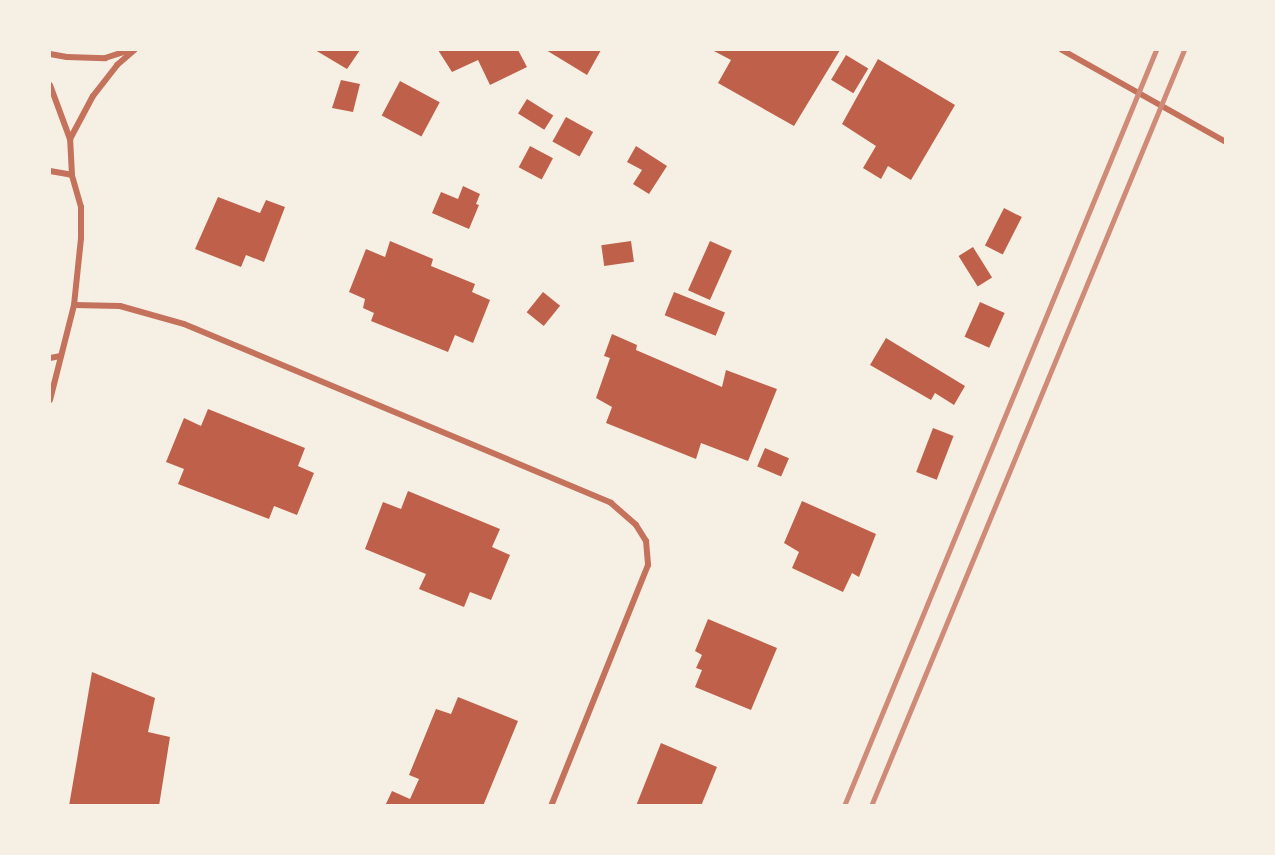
<!DOCTYPE html>
<style>
body{margin:0}
#map{position:relative;width:1275px;height:855px;overflow:hidden;background:#f6efe4;font-family:Jost,sans-serif}
div>[style]{position:absolute}
.building>*{inset:0;background:#bf614a;transform-origin:0 0}
.minor>*{height:6px;margin:-3px;padding:0 3px;transform-origin:3px;border-radius:3px;background:#c5725c}
.rail>*{height:4.5px;margin:-2.25px;padding:0 2.25px;transform-origin:2.25px;border-radius:2.25px;background:#cf8b77}
span{translate:-50% -50%;white-space:nowrap;text-align:center;line-height:1.15;-webkit-text-stroke:4.5px #f6efe4;paint-order:stroke}
.frame{position:absolute;inset:0;border:51px solid #f6efe4;pointer-events:none}
</style>
<div id="map">
<div class="building">
<i style="clip-path:polygon(315px 50px,360px 50px,347px 69px)"></i>
<i style="clip-path:polygon(438px 50px,518px 50px,527px 67px,490px 85px,478px 60px,452px 72px)"></i>
<i style="clip-path:polygon(546px 50px,601px 50px,587px 75px)"></i>
<i style="clip-path:polygon(712px 50px,840px 50px,794px 126px,718px 83px,731px 60px)"></i>
<i style="left:846px;top:55px;width:26px;height:29px;rotate:31deg"></i>
<i style="clip-path:polygon(878px 59px,955px 105px,911px 180px,888px 166px,881px 179px,863px 168px,876px 146px,842px 124px)"></i>
<i style="clip-path:polygon(341px 80px,360px 84px,353px 112px,332px 108px)"></i>
<i style="left:400px;top:81px;width:45px;height:39px;rotate:28deg"></i>
<i style="left:527px;top:99px;width:31px;height:17px;rotate:32deg"></i>
<i style="left:566px;top:117px;width:31px;height:28px;rotate:29deg"></i>
<i style="left:530px;top:146px;width:26px;height:24px;rotate:28deg"></i>
<i style="clip-path:polygon(636px 146px,667px 166px,649px 194px,633px 184px,642px 170px,627px 162px)"></i>
<i style="clip-path:polygon(463px 186px,480px 194px,476px 204px,479px 205px,469px 229px,432px 213px,441px 192px,458px 199px)"></i>
<i style="clip-path:polygon(218px 197px,260px 213px,266px 200px,285px 207px,264px 262px,246px 255px,241px 267px,195px 249px)"></i>
<i style="left:1004px;top:208px;width:20px;height:42px;rotate:27deg"></i>
<i style="clip-path:polygon(390px 241px,433px 259px,431px 266px,475px 284px,472px 292px,490px 300px,473px 343px,455px 335px,448px 352px,371px 321px,374px 313px,363px 308px,365px 299px,349px 292px,366px 249px,385px 257px)"></i>
<i style="left:631px;top:241px;width:21px;height:30px;rotate:82deg"></i>
<i style="left:710px;top:241px;width:24px;height:54px;rotate:24deg"></i>
<i style="left:973px;top:247px;width:36px;height:17px;rotate:58deg"></i>
<i style="left:543px;top:292px;width:22px;height:26px;rotate:39deg"></i>
<i style="left:674px;top:292px;width:55px;height:25px;rotate:22deg"></i>
<i style="left:980px;top:302px;width:27px;height:38px;rotate:24deg"></i>
<i style="clip-path:polygon(612px 334px,637px 345px,636px 350px,722px 387px,726px 370px,777px 389px,748px 461px,701px 443px,696px 459px,606px 423px,612px 407px,596px 398px,610px 358px,604px 356px)"></i>
<i style="clip-path:polygon(886px 338px,965px 386px,954px 405px,935px 393px,931px 400px,870px 365px)"></i>
<i style="clip-path:polygon(208px 409px,305px 448px,298px 466px,314px 473px,297px 515px,274px 506px,269px 519px,178px 484px,184px 469px,166px 462px,184px 418px,201px 426px)"></i>
<i style="left:933px;top:428px;width:22px;height:47px;rotate:21deg"></i>
<i style="left:765px;top:448px;width:26px;height:20px;rotate:23deg"></i>
<i style="clip-path:polygon(408px 491px,500px 529px,492px 547px,510px 555px,491px 600px,470px 592px,464px 607px,419px 589px,426px 574px,365px 549px,383px 502px,401px 509px)"></i>
<i style="clip-path:polygon(802px 501px,876px 534px,859px 577px,852px 573px,843px 592px,792px 568px,799px 552px,784px 543px)"></i>
<i style="clip-path:polygon(708px 619px,777px 648px,751px 710px,695px 687px,702px 670px,696px 668px,702px 655px,695px 651px)"></i>
<i style="clip-path:polygon(92px 672px,155px 698px,148px 732px,170px 737px,159px 806px,69px 806px)"></i>
<i style="clip-path:polygon(458px 697px,518px 721px,483px 806px,385px 806px,392px 791px,410px 799px,419px 779px,409px 775px,436px 709px,451px 714px)"></i>
<i style="clip-path:polygon(661px 743px,717px 767px,701px 806px,636px 806px)"></i>
</div>
<div class="minor">
<i style="left:1062px;top:50px;width:188px;rotate:29.3deg"></i>
<i style="left:50px;top:54px;width:17px;rotate:10deg"></i>
<i style="left:67px;top:57px;width:38px;rotate:2deg"></i>
<i style="left:105px;top:58px;width:25px;rotate:-18deg"></i>
<i style="left:50px;top:85px;width:58px;rotate:69.7deg"></i>
<i style="left:50px;top:171px;width:22px;rotate:10deg"></i>
<i style="left:74px;top:305px;width:46px;rotate:1.2deg"></i>
<i style="left:120px;top:306px;width:66px;rotate:15.7deg"></i>
<i style="left:184px;top:324px;width:463px;rotate:22.7deg"></i>
<i style="left:611px;top:503px;width:33px;rotate:41deg"></i>
<i style="left:636px;top:525px;width:19px;rotate:58deg"></i>
<i style="left:646px;top:541px;width:24px;rotate:85deg"></i>
<i style="left:648px;top:565px;width:260px;rotate:111.9deg"></i>
<i style="left:50px;top:358px;width:10px;rotate:-11deg"></i>
<i style="left:50px;top:400px;width:98px;rotate:-75.8deg"></i>
<i style="left:74px;top:305px;width:67px;rotate:-84deg"></i>
<i style="left:81px;top:238px;width:31px;rotate:-90deg"></i>
<i style="left:81px;top:207px;width:33px;rotate:-106deg"></i>
<i style="left:72px;top:175px;width:36px;rotate:-93deg"></i>
<i style="left:70px;top:139px;width:49px;rotate:-61.9deg"></i>
<i style="left:93px;top:96px;width:39px;rotate:-52deg"></i>
<i style="left:117px;top:65px;width:23px;rotate:-41deg"></i>
</div>
<div class="rail">
<i style="left:844px;top:806px;width:818px;rotate:-67.57deg"></i>
<i style="left:871px;top:806px;width:818px;rotate:-67.51deg"></i>
</div>
<div class="frame"></div>
</div>
